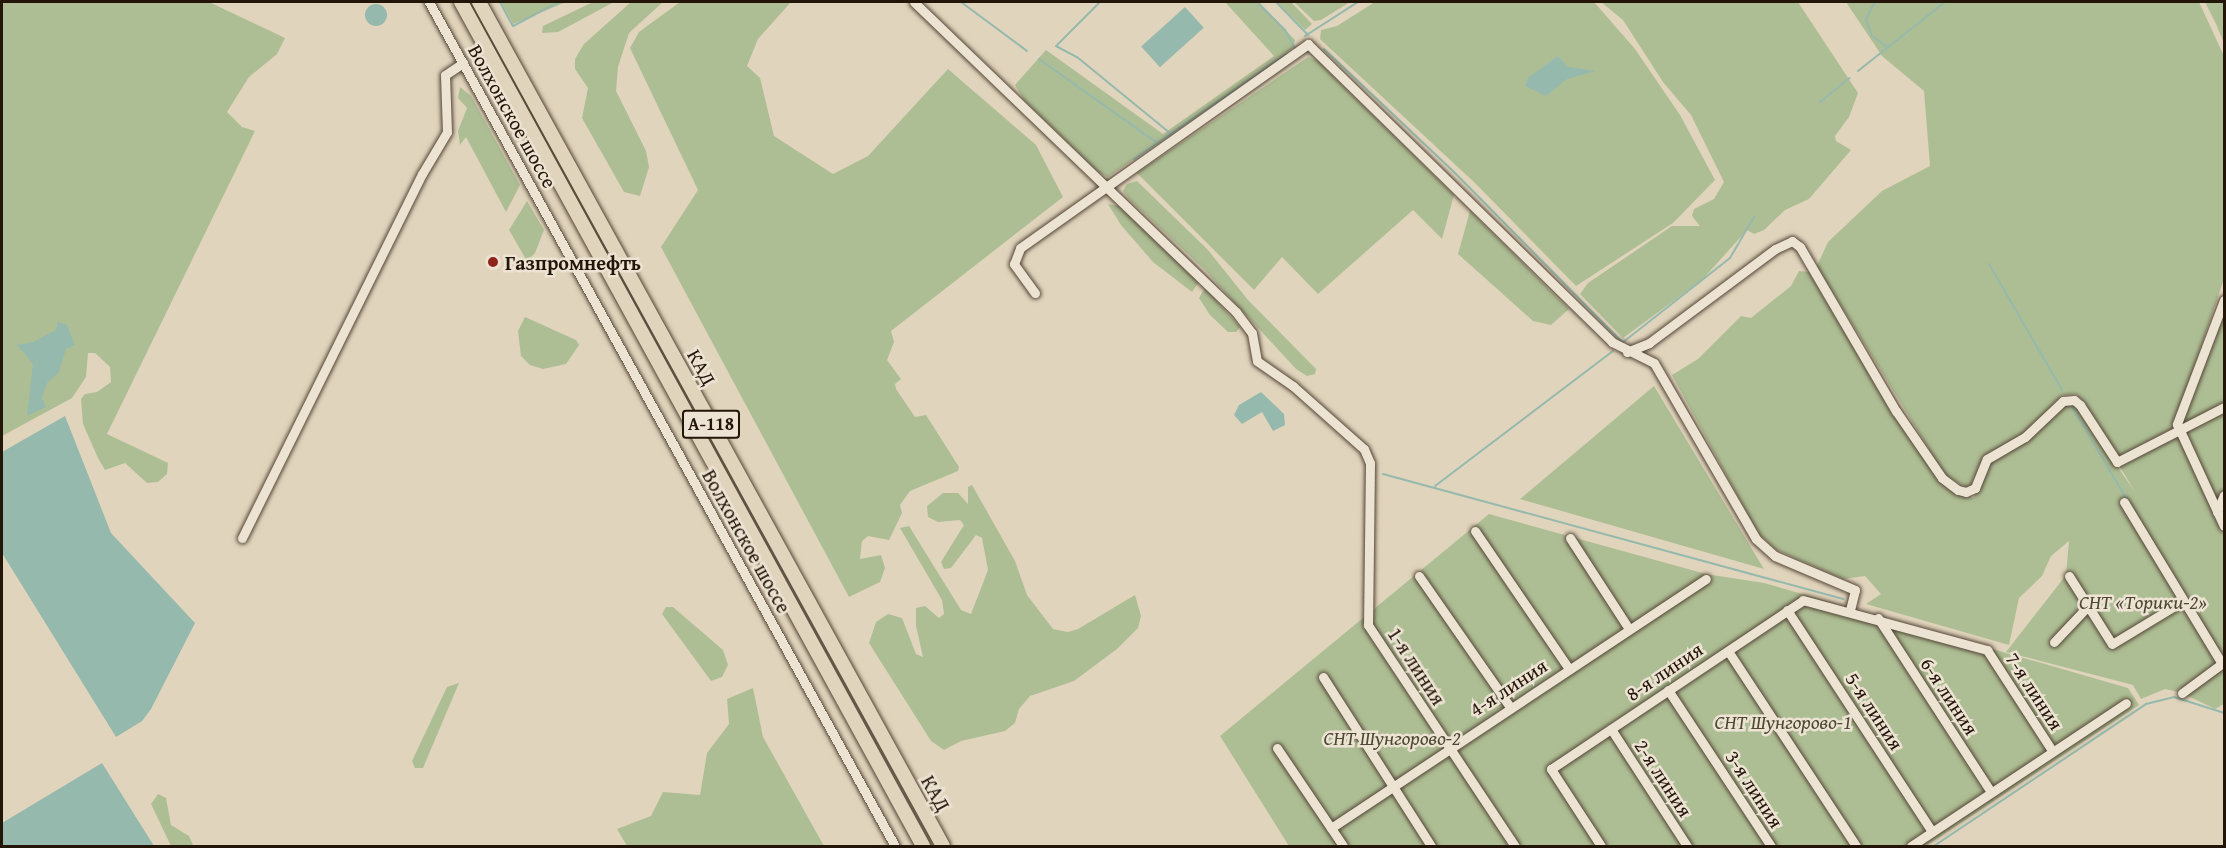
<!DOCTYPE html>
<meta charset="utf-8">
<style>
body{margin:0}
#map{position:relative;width:2226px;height:848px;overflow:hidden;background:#e1d4bc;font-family:"Gentium Book Plus",serif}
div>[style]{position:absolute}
.green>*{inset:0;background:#aebe94}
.water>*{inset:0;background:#95b9ac;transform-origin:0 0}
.round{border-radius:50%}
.stream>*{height:2px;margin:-1px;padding:0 1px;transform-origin:1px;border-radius:1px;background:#95b9ac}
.roads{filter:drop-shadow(0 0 2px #534536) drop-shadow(0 0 2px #534536)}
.minor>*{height:9px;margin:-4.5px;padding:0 4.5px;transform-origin:4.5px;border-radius:4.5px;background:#ece3d3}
.highway>*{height:14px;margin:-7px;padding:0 7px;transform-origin:7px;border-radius:7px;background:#e1d4bc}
.dots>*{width:16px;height:16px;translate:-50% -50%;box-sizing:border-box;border:3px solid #ece3d3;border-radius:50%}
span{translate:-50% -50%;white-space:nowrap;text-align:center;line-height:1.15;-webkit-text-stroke:5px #ece3d3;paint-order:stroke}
.shield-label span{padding:2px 4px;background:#ece3d3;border:2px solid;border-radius:4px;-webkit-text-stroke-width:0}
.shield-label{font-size:18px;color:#241509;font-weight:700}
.street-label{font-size:20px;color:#241509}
.poi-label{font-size:20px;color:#241509;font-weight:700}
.left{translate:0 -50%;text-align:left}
.park-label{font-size:20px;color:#4d4833;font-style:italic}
.frame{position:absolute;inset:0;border:3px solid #241509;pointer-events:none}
</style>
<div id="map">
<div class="green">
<i style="clip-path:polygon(2px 2px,209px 2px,285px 38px,277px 54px,249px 77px,227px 112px,242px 127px,255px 131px,107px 434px,168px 463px,167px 474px,158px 482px,147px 483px,125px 463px,105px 470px,98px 458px,83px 424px,81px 399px,85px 394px,97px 392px,111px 382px,110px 367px,95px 353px,88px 353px,86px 377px,72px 398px,2px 436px)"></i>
<i style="clip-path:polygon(501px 2px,566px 2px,513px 24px)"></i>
<i style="clip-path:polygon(593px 2px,614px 2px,558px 32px,542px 33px,543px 26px)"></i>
<i style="clip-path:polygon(631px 2px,663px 2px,629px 33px,618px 67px,616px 91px,646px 151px,649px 167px,640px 196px,624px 192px,582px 118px,588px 88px,575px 69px,575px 59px,584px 44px)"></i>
<i style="clip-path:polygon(680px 2px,791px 2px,758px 39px,747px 66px,760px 78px,774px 136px,833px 174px,868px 156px,948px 69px,1036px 145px,1063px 197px,891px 331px,894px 342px,887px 360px,901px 379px,895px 384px,896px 389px,915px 417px,926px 415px,959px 467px,958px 471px,910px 491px,900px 505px,902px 513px,889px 540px,868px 536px,862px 541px,860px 559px,881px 555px,885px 568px,880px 582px,849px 597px,661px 247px,698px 190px,630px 48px,639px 32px)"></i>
<i style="clip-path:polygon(1225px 2px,1259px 2px,1295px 40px,1293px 48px,1108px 177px,1098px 172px,1024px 100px,1015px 85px,1046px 50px,1163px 134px,1274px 56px)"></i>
<i style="clip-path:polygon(1277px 2px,1291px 2px,1312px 24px,1305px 30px)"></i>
<i style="clip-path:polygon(1294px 2px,1350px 2px,1321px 20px,1314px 21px)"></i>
<i style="clip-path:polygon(1375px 2px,1594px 2px,1635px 49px,1680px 115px,1715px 180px,1673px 223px,1576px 286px,1475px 183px,1320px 39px,1321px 30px,1337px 26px)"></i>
<i style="clip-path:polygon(1601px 2px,1798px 2px,1858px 93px,1849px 117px,1835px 136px,1836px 141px,1851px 150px,1809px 199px,1785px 210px,1764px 230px,1754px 234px,1747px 230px,1702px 280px,1623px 338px,1580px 294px,1588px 283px,1672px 226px,1700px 226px,1692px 216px,1694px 209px,1714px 199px,1724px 182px,1691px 115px,1663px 82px,1623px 20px)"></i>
<i style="clip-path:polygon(1846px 2px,2199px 2px,2224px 56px,2224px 279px,2173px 430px,2117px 458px,2083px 400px,2075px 394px,2062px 395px,2023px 435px,1984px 457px,1971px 484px,1966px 487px,1945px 475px,1817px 266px,1828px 242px,1882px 191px,1930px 166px,1924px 91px,1882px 56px)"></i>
<i style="clip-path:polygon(2205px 2px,2224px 2px,2224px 43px,2216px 24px)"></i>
<i style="clip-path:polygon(1308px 57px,1318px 61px,1454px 195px,1442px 239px,1413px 210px,1318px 294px,1282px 257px,1254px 290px,1137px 173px)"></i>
<i style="clip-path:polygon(460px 87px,471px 96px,520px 185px,506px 212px,466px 137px,460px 145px,458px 131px,467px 108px,458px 98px)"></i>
<i style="clip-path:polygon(1137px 181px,1208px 250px,1248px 300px,1316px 369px,1315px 374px,1307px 376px,1296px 369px,1204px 269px,1129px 199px,1123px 191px,1127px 184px)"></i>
<i style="clip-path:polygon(527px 201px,544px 230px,535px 253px,527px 261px,509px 230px)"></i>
<i style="clip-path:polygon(1108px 204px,1119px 206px,1199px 282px,1192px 292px,1153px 262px,1121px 225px)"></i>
<i style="clip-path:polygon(1470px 211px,1569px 309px,1551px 325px,1533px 321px,1458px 254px)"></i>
<i style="clip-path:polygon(1799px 271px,1809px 272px,1891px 411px,1958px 493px,1974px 498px,1989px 460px,2026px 438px,2057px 406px,2073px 402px,2135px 492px,2117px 462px,2177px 432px,2224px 300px,2224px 704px,2215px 709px,2182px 693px,2165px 689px,2141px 699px,2133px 685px,2006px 652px,2066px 575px,2069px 541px,2051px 556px,2042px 576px,2019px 598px,2009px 645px,1866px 604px,1881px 594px,1865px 576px,1843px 579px,1775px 549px,1758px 533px,1672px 375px,1698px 359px,1741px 316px,1751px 318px,1791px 286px)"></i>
<i style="clip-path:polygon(1205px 288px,1240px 327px,1236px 332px,1228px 332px,1210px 315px,1199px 298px)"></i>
<i style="clip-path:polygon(525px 317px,576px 340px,579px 345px,566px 364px,543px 369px,530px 365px,521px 356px,518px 331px)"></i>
<i style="clip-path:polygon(1654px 386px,1764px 569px,1520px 499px)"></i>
<i style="clip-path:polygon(972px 485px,1015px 561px,1027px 595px,1053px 629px,1068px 632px,1078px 629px,1135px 595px,1141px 616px,1138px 628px,1117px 649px,1074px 681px,1030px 696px,1019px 709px,1015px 723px,1005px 731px,961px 741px,944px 750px,931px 741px,869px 643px,876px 622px,888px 614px,902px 618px,916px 654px,923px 657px,916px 626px,916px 608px,925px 606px,939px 618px,944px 614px,942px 600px,900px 528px,909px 526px,961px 610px,971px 614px,988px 570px,982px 538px,976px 535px,951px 568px,944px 569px,941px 562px,964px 525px,960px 520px,938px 522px,928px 517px,927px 506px,943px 493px,958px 493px,968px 504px,968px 487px)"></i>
<i style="clip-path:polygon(1489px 514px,1706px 574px,1764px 583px,2128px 688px,2139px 705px,1926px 846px,1289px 846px,1220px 736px)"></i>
<i style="clip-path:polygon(666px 607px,673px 607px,723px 650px,728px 665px,722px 677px,711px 681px,662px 614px)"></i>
<i style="clip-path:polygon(459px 683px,423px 768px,415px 768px,412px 761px,447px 687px)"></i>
<i style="clip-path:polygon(753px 688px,763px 737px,824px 846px,627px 846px,617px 829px,651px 816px,663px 792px,700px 795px,707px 753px,729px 724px,727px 699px)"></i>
<i style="clip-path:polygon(158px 794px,166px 798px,171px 825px,189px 836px,193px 845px,202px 846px,171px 846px,151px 804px)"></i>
</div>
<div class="water">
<i class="round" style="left:365px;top:4px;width:22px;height:22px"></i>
<i style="left:1185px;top:7px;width:28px;height:59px;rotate:48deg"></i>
<i style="clip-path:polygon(1558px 56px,1568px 67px,1596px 71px,1567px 79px,1546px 96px,1525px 86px,1529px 77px)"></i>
<i style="clip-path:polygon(58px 322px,67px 325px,75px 345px,66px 349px,59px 372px,47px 383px,42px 398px,46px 407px,27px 416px,33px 364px,17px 345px,33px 342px,56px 330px)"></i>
<i style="clip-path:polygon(1261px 392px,1284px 414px,1285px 425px,1273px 431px,1262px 412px,1242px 424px,1234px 415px,1239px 405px)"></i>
<i style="clip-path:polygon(65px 416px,111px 533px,195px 623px,151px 709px,142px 721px,116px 737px,2px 553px,2px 452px)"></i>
<i style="clip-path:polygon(102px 763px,154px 846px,2px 846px,2px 823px)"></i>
</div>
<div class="stream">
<i style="left:500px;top:2px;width:27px;rotate:62deg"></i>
<i style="left:513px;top:26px;width:52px;rotate:-27.6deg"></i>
<i style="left:961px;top:2px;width:82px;rotate:36.6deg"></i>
<i style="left:1100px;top:2px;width:62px;rotate:135deg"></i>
<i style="left:1056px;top:46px;width:24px;rotate:28deg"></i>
<i style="left:1077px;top:57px;width:122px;rotate:39.3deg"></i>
<i style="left:1257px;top:2px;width:40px;rotate:45deg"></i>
<i style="left:1285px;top:30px;width:21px;rotate:61deg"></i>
<i style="left:1276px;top:2px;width:46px;rotate:45.9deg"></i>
<i style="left:1875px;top:2px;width:19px;rotate:118deg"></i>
<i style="left:1866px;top:19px;width:18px;rotate:71deg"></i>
<i style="left:1872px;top:36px;width:19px;rotate:36deg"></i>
<i style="left:1305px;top:36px;width:63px;rotate:-32.7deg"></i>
<i style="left:1324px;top:49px;width:179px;rotate:43.4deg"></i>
<i style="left:1454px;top:172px;width:240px;rotate:45.3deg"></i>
<i style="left:1039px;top:59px;width:143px;rotate:35.4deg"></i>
<i style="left:1858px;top:71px;width:111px;rotate:-38.4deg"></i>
<i style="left:1820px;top:102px;width:38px;rotate:-39deg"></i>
<i style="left:1134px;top:159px;width:185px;rotate:-34.6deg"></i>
<i style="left:1989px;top:264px;width:146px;rotate:59.9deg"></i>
<i style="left:1622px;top:343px;width:137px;rotate:-38.2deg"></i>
<i style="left:1730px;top:258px;width:48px;rotate:-59.7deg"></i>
<i style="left:2071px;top:405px;width:108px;rotate:59.4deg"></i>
<i style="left:1383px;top:474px;width:477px;rotate:15.2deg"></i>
<i style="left:1435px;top:486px;width:223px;rotate:-37.2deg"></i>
<i style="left:1934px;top:846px;width:255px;rotate:-33.8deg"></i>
<i style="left:2146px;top:704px;width:29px;rotate:-14deg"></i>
<i style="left:2174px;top:697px;width:52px;rotate:17.7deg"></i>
</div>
<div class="roads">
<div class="minor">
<i style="left:429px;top:2px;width:964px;rotate:61.1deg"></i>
<i style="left:914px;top:2px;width:447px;rotate:43.9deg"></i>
<i style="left:1236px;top:312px;width:26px;rotate:53deg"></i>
<i style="left:1252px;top:333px;width:28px;rotate:80deg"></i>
<i style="left:1257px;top:361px;width:44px;rotate:34.8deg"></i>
<i style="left:1293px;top:386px;width:95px;rotate:41.6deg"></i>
<i style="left:1364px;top:449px;width:15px;rotate:67deg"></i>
<i style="left:1370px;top:463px;width:162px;rotate:90.7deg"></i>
<i style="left:1368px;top:625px;width:265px;rotate:56.4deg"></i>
<i style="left:1035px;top:293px;width:36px;rotate:-126deg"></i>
<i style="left:1014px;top:264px;width:17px;rotate:-69deg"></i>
<i style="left:1020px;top:248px;width:353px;rotate:-35.3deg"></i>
<i style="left:1308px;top:44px;width:426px;rotate:44.4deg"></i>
<i style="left:1612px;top:342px;width:47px;rotate:26.6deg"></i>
<i style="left:1654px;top:363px;width:203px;rotate:59.9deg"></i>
<i style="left:1756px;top:539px;width:25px;rotate:42deg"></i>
<i style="left:1775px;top:556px;width:87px;rotate:23deg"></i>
<i style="left:1855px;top:590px;width:21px;rotate:104deg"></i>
<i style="left:2224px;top:300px;width:133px;rotate:110.8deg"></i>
<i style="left:2177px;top:424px;width:112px;rotate:65.3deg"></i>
<i style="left:1627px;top:352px;width:24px;rotate:-22deg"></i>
<i style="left:1649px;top:343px;width:157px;rotate:-36.7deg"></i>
<i style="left:1775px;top:249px;width:19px;rotate:-25deg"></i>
<i style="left:1792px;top:241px;width:10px;rotate:37deg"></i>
<i style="left:1800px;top:247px;width:190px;rotate:59.7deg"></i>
<i style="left:1896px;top:411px;width:81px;rotate:55.5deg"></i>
<i style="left:1942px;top:478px;width:20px;rotate:37deg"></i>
<i style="left:1958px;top:490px;width:8px;rotate:14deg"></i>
<i style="left:1966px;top:492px;width:10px;rotate:-24deg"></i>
<i style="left:1975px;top:488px;width:31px;rotate:-68deg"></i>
<i style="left:1987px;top:459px;width:44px;rotate:-30.1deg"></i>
<i style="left:2025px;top:437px;width:52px;rotate:-43.5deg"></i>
<i style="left:2063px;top:401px;width:11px;rotate:-5deg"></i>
<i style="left:2074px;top:400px;width:8px;rotate:40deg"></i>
<i style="left:2080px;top:405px;width:68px;rotate:57deg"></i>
<i style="left:2117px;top:462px;width:120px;rotate:-27.2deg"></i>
<i style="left:2124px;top:502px;width:189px;rotate:58.8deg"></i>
<i style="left:2217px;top:512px;width:18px;rotate:-68deg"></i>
<i style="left:1475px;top:531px;width:167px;rotate:55.7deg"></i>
<i style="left:242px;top:538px;width:406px;rotate:-63.7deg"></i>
<i style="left:422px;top:174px;width:49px;rotate:-59.2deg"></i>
<i style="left:447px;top:132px;width:57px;rotate:-92deg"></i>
<i style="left:445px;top:75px;width:22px;rotate:-34deg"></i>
<i style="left:1570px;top:538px;width:108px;rotate:57deg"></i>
<i style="left:1419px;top:576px;width:160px;rotate:55.2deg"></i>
<i style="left:2069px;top:576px;width:80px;rotate:57.7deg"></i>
<i style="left:2112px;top:644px;width:83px;rotate:-31.2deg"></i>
<i style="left:1787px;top:610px;width:265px;rotate:56.8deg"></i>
<i style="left:1878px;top:618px;width:207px;rotate:57deg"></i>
<i style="left:2054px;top:642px;width:50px;rotate:-46.6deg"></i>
<i style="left:1728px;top:651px;width:233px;rotate:56.7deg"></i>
<i style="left:1323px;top:677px;width:201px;rotate:57.4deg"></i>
<i style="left:1668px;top:690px;width:187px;rotate:56.6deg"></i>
<i style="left:2182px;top:693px;width:52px;rotate:-36.4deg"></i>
<i style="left:1611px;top:729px;width:140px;rotate:57deg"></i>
<i style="left:1277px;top:748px;width:118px;rotate:56deg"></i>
<i style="left:1331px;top:828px;width:450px;rotate:-33.6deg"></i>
<i style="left:1601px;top:846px;width:92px;rotate:-123deg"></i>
<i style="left:1551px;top:769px;width:303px;rotate:-33.8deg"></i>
<i style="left:1803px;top:600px;width:191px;rotate:15.2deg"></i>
<i style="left:1987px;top:650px;width:121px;rotate:57.1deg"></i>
<i style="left:1911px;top:846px;width:258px;rotate:-33.6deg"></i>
</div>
<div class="highway">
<i style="left:461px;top:2px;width:962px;rotate:61.3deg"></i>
<i style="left:479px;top:2px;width:963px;rotate:61.2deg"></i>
</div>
</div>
<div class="dots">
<i style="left:493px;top:262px;background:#8f2418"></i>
</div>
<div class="shield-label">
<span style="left:711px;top:424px">А-118</span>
</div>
<div class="street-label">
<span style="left:513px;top:116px;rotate:61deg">Волхонское шоссе</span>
<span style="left:702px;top:367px;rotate:61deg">КАД</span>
<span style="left:747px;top:541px;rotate:61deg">Волхонское шоссе</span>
<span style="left:1417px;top:666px;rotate:57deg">1-я линия</span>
<span style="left:1664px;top:671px;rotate:-34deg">8-я линия</span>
<span style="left:1508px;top:687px;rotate:-33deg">4-я линия</span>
<span style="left:2035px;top:691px;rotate:57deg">7-я линия</span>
<span style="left:1950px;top:696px;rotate:57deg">6-я линия</span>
<span style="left:1875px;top:711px;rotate:57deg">5-я линия</span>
<span style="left:1664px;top:778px;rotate:57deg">2-я линия</span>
<span style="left:1755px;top:789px;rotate:57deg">3-я линия</span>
<span style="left:936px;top:793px;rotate:61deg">КАД</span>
</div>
<div class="poi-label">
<span class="left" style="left:505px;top:262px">Газпромнефть</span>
</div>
<div class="park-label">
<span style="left:2143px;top:601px">СНТ «Торики-2»</span>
<span style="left:1783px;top:721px">СНТ Шунгорово-1</span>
<span style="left:1392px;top:737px">СНТ Шунгорово-2</span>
</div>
<div class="frame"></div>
</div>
